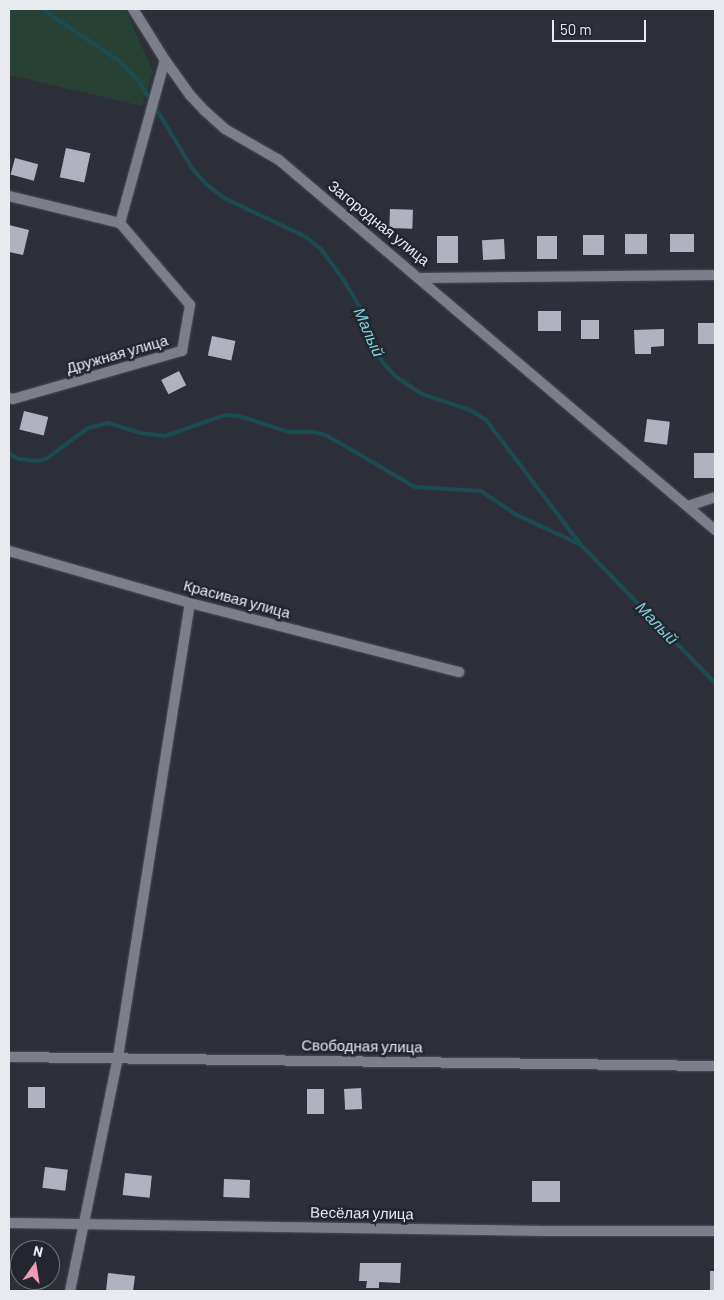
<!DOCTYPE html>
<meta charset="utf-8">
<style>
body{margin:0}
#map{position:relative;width:724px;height:1300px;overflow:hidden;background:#2e3039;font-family:Barlow,sans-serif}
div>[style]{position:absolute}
.green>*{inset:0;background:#274235}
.stream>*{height:4px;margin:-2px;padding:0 2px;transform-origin:2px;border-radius:2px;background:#1a4c52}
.building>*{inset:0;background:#b0b3bf;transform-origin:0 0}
.roads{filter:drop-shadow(0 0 1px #4d4f57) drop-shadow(0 0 1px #4d4f57)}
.street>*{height:10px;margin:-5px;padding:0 5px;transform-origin:5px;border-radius:5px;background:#7c7e89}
span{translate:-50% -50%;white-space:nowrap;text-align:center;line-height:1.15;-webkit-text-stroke:5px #24262f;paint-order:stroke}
.street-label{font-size:15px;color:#e9eaf0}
.water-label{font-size:16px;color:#7dd1db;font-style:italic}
.frame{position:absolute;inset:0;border:10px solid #e9eaf0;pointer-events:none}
.north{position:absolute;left:10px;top:1240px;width:50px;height:50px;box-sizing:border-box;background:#24262f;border:1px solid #73747c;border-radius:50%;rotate:13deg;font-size:14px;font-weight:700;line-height:20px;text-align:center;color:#e9eaf0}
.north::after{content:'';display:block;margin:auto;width:18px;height:22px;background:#f09ab5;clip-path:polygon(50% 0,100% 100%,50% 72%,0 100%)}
.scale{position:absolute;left:552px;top:20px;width:94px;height:22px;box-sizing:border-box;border:2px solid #e9eaf0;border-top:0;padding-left:6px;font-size:15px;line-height:18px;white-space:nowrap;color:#e9eaf0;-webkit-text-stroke:4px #24262f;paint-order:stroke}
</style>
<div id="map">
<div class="green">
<i style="clip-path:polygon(9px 9px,125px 9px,153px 72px,142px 106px,9px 75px)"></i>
</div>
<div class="stream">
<i style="left:42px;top:9px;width:93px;rotate:34deg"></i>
<i style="left:119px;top:61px;width:30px;rotate:46deg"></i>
<i style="left:140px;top:83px;width:21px;rotate:59deg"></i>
<i style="left:155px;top:107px;width:71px;rotate:58.8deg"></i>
<i style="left:192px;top:168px;width:21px;rotate:49deg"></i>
<i style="left:206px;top:184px;width:23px;rotate:38deg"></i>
<i style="left:224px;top:198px;width:91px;rotate:25.4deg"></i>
<i style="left:306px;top:237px;width:19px;rotate:39deg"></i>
<i style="left:321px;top:249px;width:37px;rotate:54deg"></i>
<i style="left:343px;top:279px;width:35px;rotate:59deg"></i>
<i style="left:361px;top:309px;width:46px;rotate:70.8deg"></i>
<i style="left:376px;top:352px;width:14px;rotate:56deg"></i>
<i style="left:384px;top:364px;width:16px;rotate:47deg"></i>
<i style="left:395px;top:376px;width:32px;rotate:34deg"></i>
<i style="left:422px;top:394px;width:51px;rotate:18.4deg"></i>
<i style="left:470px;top:410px;width:19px;rotate:32deg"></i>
<i style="left:486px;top:420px;width:157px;rotate:52.8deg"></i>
<i style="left:581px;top:545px;width:192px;rotate:45.8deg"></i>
<i style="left:9px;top:454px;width:11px;rotate:27deg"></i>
<i style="left:19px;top:459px;width:18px;rotate:6deg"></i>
<i style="left:37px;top:461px;width:9px;rotate:-13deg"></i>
<i style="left:46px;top:459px;width:52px;rotate:-36.4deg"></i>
<i style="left:88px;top:428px;width:21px;rotate:-14deg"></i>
<i style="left:108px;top:423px;width:34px;rotate:17deg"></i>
<i style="left:141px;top:433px;width:24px;rotate:7deg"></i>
<i style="left:165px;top:436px;width:64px;rotate:-19.3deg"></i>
<i style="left:225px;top:415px;width:14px;rotate:4deg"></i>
<i style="left:239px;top:416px;width:52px;rotate:17.7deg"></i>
<i style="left:289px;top:432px;width:24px"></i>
<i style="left:313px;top:432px;width:13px;rotate:13deg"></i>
<i style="left:326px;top:435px;width:103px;rotate:30.3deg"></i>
<i style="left:415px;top:487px;width:66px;rotate:3.5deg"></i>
<i style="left:481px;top:491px;width:41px;rotate:34.1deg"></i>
<i style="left:515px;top:514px;width:71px;rotate:25.1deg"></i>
</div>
<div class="building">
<i style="left:66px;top:148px;width:25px;height:30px;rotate:12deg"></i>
<i style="left:15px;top:158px;width:24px;height:17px;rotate:15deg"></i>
<i style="left:390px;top:209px;width:23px;height:19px;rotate:2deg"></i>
<i style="clip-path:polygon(9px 225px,29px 230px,23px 255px,9px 252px)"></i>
<i style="left:625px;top:234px;width:22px;height:20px"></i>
<i style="left:670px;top:234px;width:24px;height:18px"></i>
<i style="left:583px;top:235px;width:21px;height:20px"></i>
<i style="left:437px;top:236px;width:21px;height:27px"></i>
<i style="left:537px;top:236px;width:20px;height:23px"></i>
<i style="left:504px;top:239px;width:20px;height:22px;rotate:87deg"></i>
<i style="left:538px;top:311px;width:23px;height:20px"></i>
<i style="left:581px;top:320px;width:18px;height:19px"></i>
<i style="left:715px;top:323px;width:21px;height:17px;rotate:90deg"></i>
<i style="clip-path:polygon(664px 329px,664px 346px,651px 347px,651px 354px,635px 354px,634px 330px)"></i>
<i style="left:212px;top:336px;width:24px;height:20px;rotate:12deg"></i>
<i style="left:179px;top:371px;width:16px;height:20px;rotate:63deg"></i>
<i style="left:24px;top:411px;width:25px;height:19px;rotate:14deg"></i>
<i style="left:647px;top:419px;width:23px;height:23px;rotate:7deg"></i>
<i style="left:715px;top:453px;width:25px;height:21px;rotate:90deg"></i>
<i style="left:28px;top:1087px;width:17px;height:21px"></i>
<i style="left:361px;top:1088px;width:21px;height:17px;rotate:87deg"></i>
<i style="left:307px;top:1089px;width:17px;height:25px"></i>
<i style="left:45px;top:1167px;width:23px;height:21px;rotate:7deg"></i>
<i style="left:125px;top:1173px;width:27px;height:22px;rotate:6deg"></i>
<i style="left:224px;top:1179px;width:26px;height:18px;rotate:2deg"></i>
<i style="left:560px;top:1181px;width:21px;height:28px;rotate:90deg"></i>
<i style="clip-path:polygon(360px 1263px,401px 1263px,400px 1283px,379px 1282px,379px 1288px,366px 1288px,367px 1281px,359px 1281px)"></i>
<i style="left:710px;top:1271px;width:5px;height:20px"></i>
<i style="clip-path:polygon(108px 1273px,135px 1276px,133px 1291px,106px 1291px)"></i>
</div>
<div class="roads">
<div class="street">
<i style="left:133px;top:9px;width:60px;rotate:57.9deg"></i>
<i style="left:165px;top:60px;width:43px;rotate:54.5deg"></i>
<i style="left:190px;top:95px;width:22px;rotate:47deg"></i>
<i style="left:205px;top:111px;width:27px;rotate:42deg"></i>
<i style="left:225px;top:129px;width:62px;rotate:29.9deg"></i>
<i style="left:279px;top:160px;width:182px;rotate:40.3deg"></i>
<i style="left:418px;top:278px;width:297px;rotate:-0.6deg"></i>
<i style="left:9px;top:196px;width:114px;rotate:13.7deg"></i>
<i style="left:120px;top:223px;width:169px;rotate:-74.6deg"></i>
<i style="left:418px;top:278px;width:390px;rotate:40.3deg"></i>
<i style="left:9px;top:398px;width:4px;rotate:14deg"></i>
<i style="left:13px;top:399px;width:176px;rotate:-15.9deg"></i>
<i style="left:182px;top:351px;width:47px;rotate:-80.1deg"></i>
<i style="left:190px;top:305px;width:108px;rotate:-130.5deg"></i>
<i style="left:688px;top:506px;width:28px;rotate:-18deg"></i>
<i style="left:9px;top:551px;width:188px;rotate:16deg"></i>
<i style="left:190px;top:603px;width:278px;rotate:14.4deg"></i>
<i style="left:9px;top:1057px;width:706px;rotate:0.73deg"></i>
<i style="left:9px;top:1223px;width:535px;rotate:0.86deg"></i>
<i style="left:544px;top:1231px;width:171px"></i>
<i style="left:70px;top:1291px;width:239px;rotate:-78.4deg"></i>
<i style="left:118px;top:1057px;width:460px;rotate:-81deg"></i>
</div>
</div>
<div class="street-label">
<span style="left:379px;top:223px;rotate:39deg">Загородная улица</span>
<span style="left:117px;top:354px;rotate:-16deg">Дружная улица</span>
<span style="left:237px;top:599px;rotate:15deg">Красивая улица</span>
<span style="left:362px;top:1046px;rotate:1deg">Свободная улица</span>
<span style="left:362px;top:1213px;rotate:1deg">Весёлая улица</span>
</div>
<div class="water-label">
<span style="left:369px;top:332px;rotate:66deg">Малый</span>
<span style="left:657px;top:623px;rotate:46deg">Малый</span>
</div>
<div class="frame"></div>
<div class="north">N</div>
<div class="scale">50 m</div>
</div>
